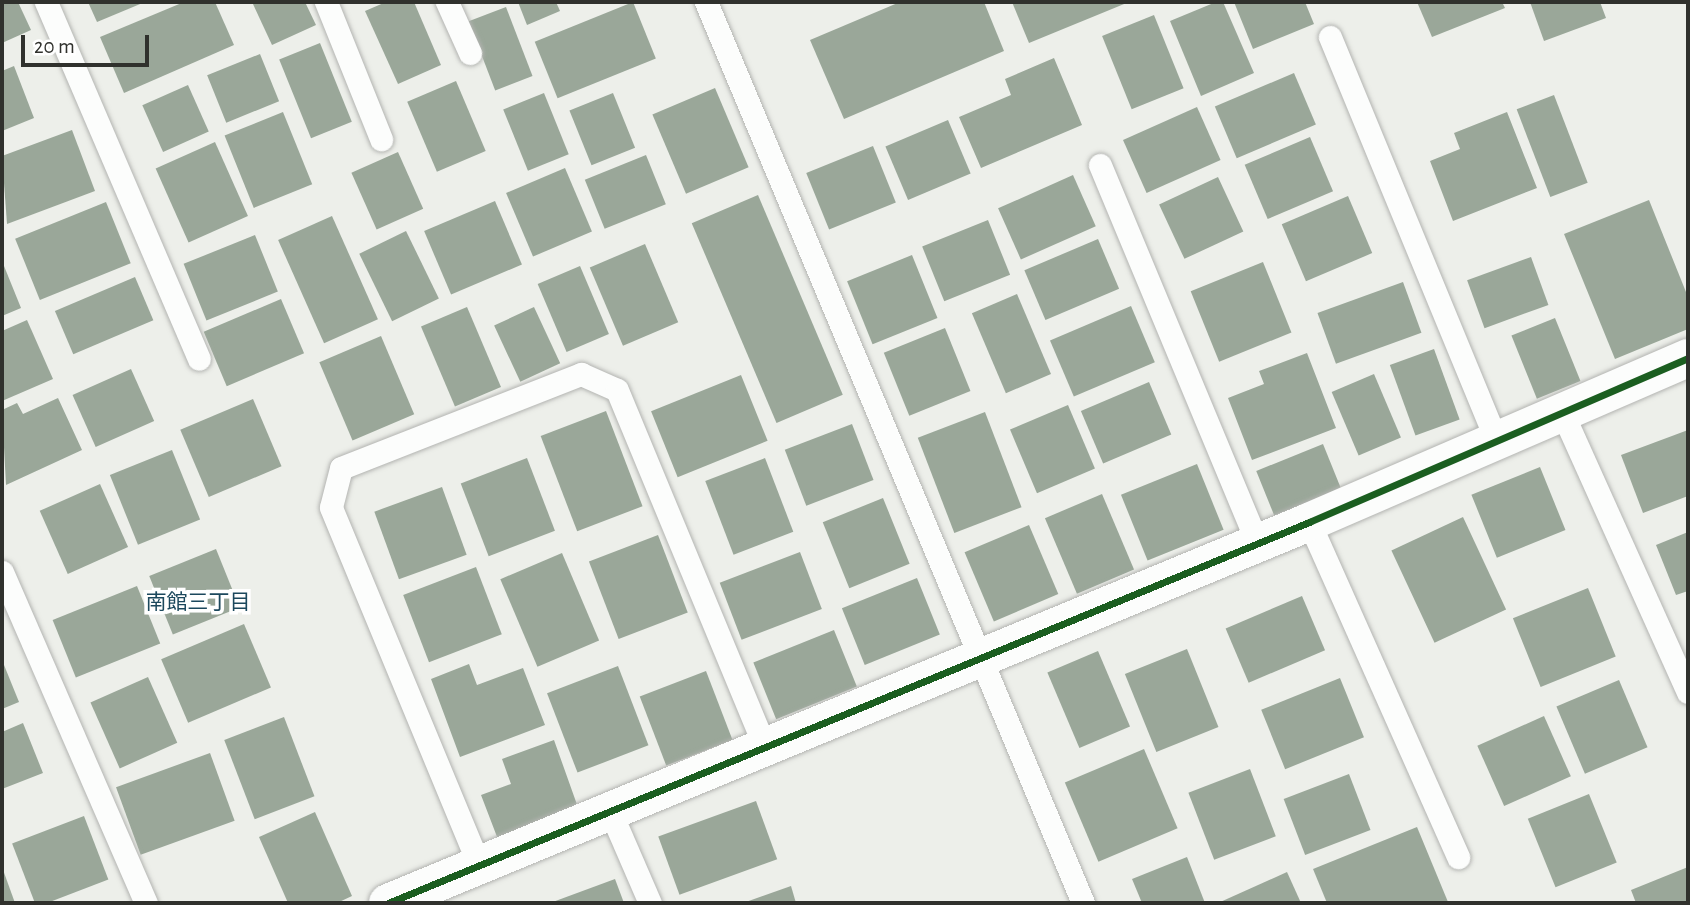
<!DOCTYPE html>
<meta charset="utf-8">
<style>
body{margin:0}
#map{position:relative;width:1690px;height:905px;overflow:hidden;background:#edefea;font-family:"Alegreya Sans","Noto Sans JP",sans-serif}
div>[style]{position:absolute}
.building>*{inset:0;background:#9aa799;transform-origin:0 0}
.roads{filter:drop-shadow(0 0 2px #b3b4b1) drop-shadow(0 0 2px #b3b4b1)}
.service>*{height:23px;margin:-11.5px;padding:0 11.5px;transform-origin:11.5px;border-radius:11.5px;background:#fcfdfc}
.minor>*{height:38px;margin:-19px;padding:0 19px;transform-origin:19px;border-radius:19px;background:#fcfdfc}
.cycleway>*{height:7px;margin:-3.5px;padding:0 3.5px;transform-origin:3.5px;border-radius:3.5px;background:#1b5e20}
span{translate:-50% -50%;white-space:nowrap;text-align:center;line-height:1.15;-webkit-text-stroke:7px #fff;paint-order:stroke}
.neighbourhood-label{font-size:21px;color:#1c485d}
.frame{position:absolute;inset:0;border:4px solid #30312d;pointer-events:none}
.scale{position:absolute;left:21px;top:35px;width:128px;height:32px;box-sizing:border-box;border:4px solid #30312d;border-top:0;padding-left:9px;font-size:21px;line-height:24px;white-space:nowrap;color:#30312d;-webkit-text-stroke:5px #fff;paint-order:stroke}
</style>
<div id="map">
<div class="building">
<i style="clip-path:polygon(2px 2px,18px 2px,31px 30px,2px 43px)"></i>
<i style="clip-path:polygon(88px 2px,145px 2px,97px 22px)"></i>
<i style="clip-path:polygon(184px 2px,215px 2px,234px 45px,124px 93px,100px 37px)"></i>
<i style="clip-path:polygon(252px 2px,305px 2px,316px 25px,272px 45px)"></i>
<i style="clip-path:polygon(386px 2px,414px 2px,441px 65px,398px 84px,365px 11px)"></i>
<i style="clip-path:polygon(518px 2px,556px 2px,560px 11px,527px 25px)"></i>
<i style="left:633px;top:2px;width:61px;height:106px;rotate:68deg"></i>
<i style="clip-path:polygon(900px 2px,984px 2px,1004px 51px,844px 119px,810px 40px)"></i>
<i style="clip-path:polygon(1012px 2px,1129px 2px,1029px 43px)"></i>
<i style="clip-path:polygon(1216px 2px,1223px 2px,1254px 73px,1201px 96px,1170px 21px)"></i>
<i style="clip-path:polygon(1234px 2px,1305px 2px,1314px 24px,1253px 49px)"></i>
<i style="clip-path:polygon(1417px 2px,1502px 2px,1505px 8px,1432px 37px)"></i>
<i style="clip-path:polygon(1530px 2px,1600px 2px,1606px 18px,1544px 41px)"></i>
<i style="left:506px;top:7px;width:74px;height:40px;rotate:69deg"></i>
<i style="left:1154px;top:15px;width:79px;height:56px;rotate:68deg"></i>
<i style="left:320px;top:43px;width:85px;height:44px;rotate:68deg"></i>
<i style="left:260px;top:54px;width:51px;height:57px;rotate:68deg"></i>
<i style="clip-path:polygon(1054px 58px,1082px 125px,981px 168px,959px 117px,1011px 95px,1005px 79px)"></i>
<i style="clip-path:polygon(14px 66px,34px 118px,2px 131px,2px 71px)"></i>
<i style="left:1294px;top:73px;width:56px;height:86px;rotate:67deg"></i>
<i style="left:456px;top:81px;width:76px;height:53px;rotate:67deg"></i>
<i style="left:188px;top:85px;width:51px;height:50px;rotate:66deg"></i>
<i style="left:715px;top:88px;width:86px;height:68px;rotate:67deg"></i>
<i style="left:544px;top:93px;width:66px;height:44px;rotate:68deg"></i>
<i style="left:613px;top:93px;width:59px;height:47px;rotate:68deg"></i>
<i style="left:1554px;top:95px;width:94px;height:40px;rotate:69deg"></i>
<i style="left:1197px;top:107px;width:58px;height:81px;rotate:66deg"></i>
<i style="left:283px;top:112px;width:78px;height:63px;rotate:68deg"></i>
<i style="clip-path:polygon(1507px 112px,1537px 188px,1453px 221px,1430px 161px,1460px 149px,1454px 133px)"></i>
<i style="left:948px;top:120px;width:58px;height:68px;rotate:67deg"></i>
<i style="clip-path:polygon(72px 130px,95px 191px,7px 224px,2px 156px)"></i>
<i style="left:1310px;top:137px;width:59px;height:71px;rotate:67deg"></i>
<i style="left:215px;top:142px;width:81px;height:65px;rotate:66deg"></i>
<i style="left:873px;top:146px;width:61px;height:72px;rotate:68deg"></i>
<i style="left:398px;top:152px;width:62px;height:51px;rotate:66deg"></i>
<i style="left:646px;top:155px;width:53px;height:66px;rotate:68deg"></i>
<i style="left:565px;top:168px;width:69px;height:64px;rotate:67deg"></i>
<i style="left:1073px;top:175px;width:56px;height:82px;rotate:66deg"></i>
<i style="left:1218px;top:177px;width:60px;height:65px;rotate:65deg"></i>
<i style="left:758px;top:195px;width:217px;height:72px;rotate:67deg"></i>
<i style="left:1348px;top:196px;width:62px;height:72px;rotate:67deg"></i>
<i style="clip-path:polygon(1649px 200px,1688px 297px,1688px 329px,1615px 359px,1564px 234px)"></i>
<i style="left:495px;top:201px;width:69px;height:77px;rotate:67deg"></i>
<i style="left:106px;top:202px;width:66px;height:98px;rotate:68deg"></i>
<i style="left:332px;top:216px;width:113px;height:59px;rotate:66deg"></i>
<i style="left:988px;top:220px;width:59px;height:71px;rotate:68deg"></i>
<i style="left:406px;top:231px;width:75px;height:52px;rotate:64deg"></i>
<i style="left:255px;top:235px;width:61px;height:77px;rotate:68deg"></i>
<i style="left:1098px;top:239px;width:54px;height:80px;rotate:67deg"></i>
<i style="left:645px;top:244px;width:85px;height:60px;rotate:67deg"></i>
<i style="left:912px;top:255px;width:68px;height:70px;rotate:68deg"></i>
<i style="left:1531px;top:257px;width:51px;height:68px;rotate:70deg"></i>
<i style="clip-path:polygon(2px 261px,21px 308px,2px 316px)"></i>
<i style="left:1263px;top:262px;width:76px;height:78px;rotate:68deg"></i>
<i style="left:580px;top:266px;width:74px;height:46px;rotate:67deg"></i>
<i style="left:135px;top:277px;width:47px;height:87px;rotate:67deg"></i>
<i style="left:1403px;top:282px;width:54px;height:91px;rotate:70deg"></i>
<i style="left:1017px;top:294px;width:87px;height:49px;rotate:67deg"></i>
<i style="left:281px;top:299px;width:59px;height:84px;rotate:67deg"></i>
<i style="left:1131px;top:306px;width:61px;height:88px;rotate:67deg"></i>
<i style="left:467px;top:307px;width:87px;height:50px;rotate:67deg"></i>
<i style="left:534px;top:307px;width:62px;height:44px;rotate:65deg"></i>
<i style="left:1555px;top:318px;width:68px;height:47px;rotate:68deg"></i>
<i style="clip-path:polygon(27px 320px,53px 379px,2px 401px,2px 331px)"></i>
<i style="left:945px;top:328px;width:68px;height:66px;rotate:68deg"></i>
<i style="left:381px;top:336px;width:85px;height:67px;rotate:67deg"></i>
<i style="left:1434px;top:349px;width:75px;height:47px;rotate:70deg"></i>
<i style="clip-path:polygon(1307px 353px,1336px 428px,1252px 460px,1228px 398px,1264px 384px,1259px 371px)"></i>
<i style="left:131px;top:369px;width:57px;height:64px;rotate:66deg"></i>
<i style="left:1374px;top:374px;width:69px;height:46px;rotate:67deg"></i>
<i style="left:741px;top:375px;width:71px;height:97px;rotate:68deg"></i>
<i style="left:1149px;top:382px;width:57px;height:74px;rotate:67deg"></i>
<i style="clip-path:polygon(58px 398px,82px 450px,6px 485px,2px 410px,17px 403px,23px 414px)"></i>
<i style="left:253px;top:399px;width:73px;height:79px;rotate:67deg"></i>
<i style="left:1068px;top:405px;width:69px;height:63px;rotate:67deg"></i>
<i style="left:606px;top:411px;width:102px;height:70px;rotate:69deg"></i>
<i style="left:985px;top:412px;width:102px;height:72px;rotate:69deg"></i>
<i style="left:852px;top:424px;width:60px;height:72px;rotate:69deg"></i>
<i style="clip-path:polygon(1688px 430px,1688px 496px,1643px 513px,1621px 455px)"></i>
<i style="left:1323px;top:444px;width:48px;height:72px;rotate:68deg"></i>
<i style="left:172px;top:450px;width:75px;height:67px;rotate:68deg"></i>
<i style="left:527px;top:458px;width:78px;height:71px;rotate:69deg"></i>
<i style="left:765px;top:458px;width:79px;height:64px;rotate:69deg"></i>
<i style="left:1197px;top:464px;width:71px;height:82px;rotate:68deg"></i>
<i style="left:1540px;top:467px;width:68px;height:74px;rotate:68deg"></i>
<i style="left:100px;top:484px;width:69px;height:66px;rotate:66deg"></i>
<i style="left:442px;top:487px;width:72px;height:72px;rotate:70deg"></i>
<i style="left:1102px;top:494px;width:82px;height:62px;rotate:67deg"></i>
<i style="left:883px;top:498px;width:71px;height:65px;rotate:68deg"></i>
<i style="left:1463px;top:517px;width:102px;height:79px;rotate:65deg"></i>
<i style="left:1029px;top:525px;width:75px;height:70px;rotate:67deg"></i>
<i style="clip-path:polygon(1688px 532px,1688px 591px,1676px 595px,1656px 545px)"></i>
<i style="left:658px;top:535px;width:83px;height:74px;rotate:69deg"></i>
<i style="left:216px;top:549px;width:63px;height:72px;rotate:68deg"></i>
<i style="left:800px;top:552px;width:61px;height:86px;rotate:69deg"></i>
<i style="left:562px;top:553px;width:95px;height:67px;rotate:67deg"></i>
<i style="left:476px;top:567px;width:72px;height:78px;rotate:69deg"></i>
<i style="left:917px;top:578px;width:61px;height:81px;rotate:68deg"></i>
<i style="left:137px;top:586px;width:62px;height:91px;rotate:68deg"></i>
<i style="left:1588px;top:588px;width:74px;height:81px;rotate:68deg"></i>
<i style="left:1302px;top:596px;width:59px;height:83px;rotate:67deg"></i>
<i style="left:244px;top:624px;width:69px;height:90px;rotate:67deg"></i>
<i style="left:834px;top:630px;width:61px;height:87px;rotate:68deg"></i>
<i style="left:1187px;top:649px;width:84px;height:67px;rotate:68deg"></i>
<i style="left:1098px;top:651px;width:82px;height:55px;rotate:67deg"></i>
<i style="clip-path:polygon(2px 660px,19px 702px,2px 709px)"></i>
<i style="clip-path:polygon(469px 664px,477px 685px,523px 668px,545px 725px,460px 757px,431px 679px)"></i>
<i style="left:618px;top:666px;width:85px;height:76px;rotate:69deg"></i>
<i style="left:706px;top:671px;width:74px;height:71px;rotate:69deg"></i>
<i style="left:148px;top:677px;width:72px;height:63px;rotate:66deg"></i>
<i style="left:1340px;top:678px;width:64px;height:85px;rotate:68deg"></i>
<i style="left:1619px;top:680px;width:73px;height:68px;rotate:67deg"></i>
<i style="left:1544px;top:716px;width:66px;height:73px;rotate:66deg"></i>
<i style="left:284px;top:717px;width:85px;height:64px;rotate:69deg"></i>
<i style="clip-path:polygon(23px 723px,43px 773px,2px 789px,2px 732px)"></i>
<i style="clip-path:polygon(554px 740px,580px 813px,499px 842px,481px 795px,511px 784px,502px 759px)"></i>
<i style="left:1144px;top:749px;width:86px;height:86px;rotate:67deg"></i>
<i style="left:210px;top:753px;width:72px;height:100px;rotate:70deg"></i>
<i style="left:1250px;top:769px;width:72px;height:66px;rotate:69deg"></i>
<i style="left:1349px;top:774px;width:60px;height:70px;rotate:69deg"></i>
<i style="left:1589px;top:794px;width:74px;height:66px;rotate:68deg"></i>
<i style="left:756px;top:801px;width:62px;height:104px;rotate:70deg"></i>
<i style="clip-path:polygon(315px 812px,352px 896px,337px 903px,288px 903px,259px 837px)"></i>
<i style="left:84px;top:816px;width:68px;height:77px;rotate:69deg"></i>
<i style="clip-path:polygon(1417px 827px,1448px 902px,1327px 903px,1313px 869px)"></i>
<i style="clip-path:polygon(1187px 857px,1205px 903px,1142px 903px,1132px 879px)"></i>
<i style="clip-path:polygon(2px 867px,15px 903px,2px 903px)"></i>
<i style="clip-path:polygon(1688px 867px,1688px 903px,1636px 903px,1631px 890px)"></i>
<i style="clip-path:polygon(1287px 872px,1301px 903px,1218px 903px)"></i>
<i style="clip-path:polygon(615px 879px,624px 903px,550px 903px)"></i>
<i style="clip-path:polygon(791px 886px,796px 903px,743px 903px)"></i>
</div>
<div class="roads">
<div class="service">
<i style="left:46px;top:2px;width:388px;rotate:66.8deg"></i>
<i style="left:326px;top:2px;width:148px;rotate:68.1deg"></i>
<i style="left:447px;top:2px;width:56px;rotate:65.7deg"></i>
<i style="left:706px;top:2px;width:977px;rotate:67.29deg"></i>
<i style="left:1330px;top:37px;width:436px;rotate:67.6deg"></i>
<i style="left:1100px;top:165px;width:408px;rotate:67.4deg"></i>
<i style="left:1562px;top:412px;width:307px;rotate:65.8deg"></i>
<i style="left:1309px;top:522px;width:367px;rotate:66deg"></i>
<i style="left:2px;top:572px;width:361px;rotate:66.5deg"></i>
<i style="left:611px;top:813px;width:98px;rotate:66.6deg"></i>
<i style="left:479px;top:865px;width:387px;rotate:-112.5deg"></i>
<i style="left:331px;top:507px;width:40px;rotate:-75.6deg"></i>
<i style="left:341px;top:468px;width:258px;rotate:-21.4deg"></i>
<i style="left:581px;top:374px;width:39px;rotate:24deg"></i>
<i style="left:617px;top:390px;width:386px;rotate:67.5deg"></i>
</div>
<div class="minor">
<i style="left:388px;top:903px;width:997px;rotate:-22.47deg"></i>
<i style="left:1309px;top:522px;width:413px;rotate:-23.4deg"></i>
</div>
</div>
<div class="cycleway">
<i style="left:388px;top:903px;width:997px;rotate:-22.47deg"></i>
<i style="left:1309px;top:522px;width:413px;rotate:-23.4deg"></i>
</div>
<div class="neighbourhood-label">
<span style="left:198px;top:603px">南館三丁目</span>
</div>
<div class="frame"></div>
<div class="scale">20 m</div>
</div>
